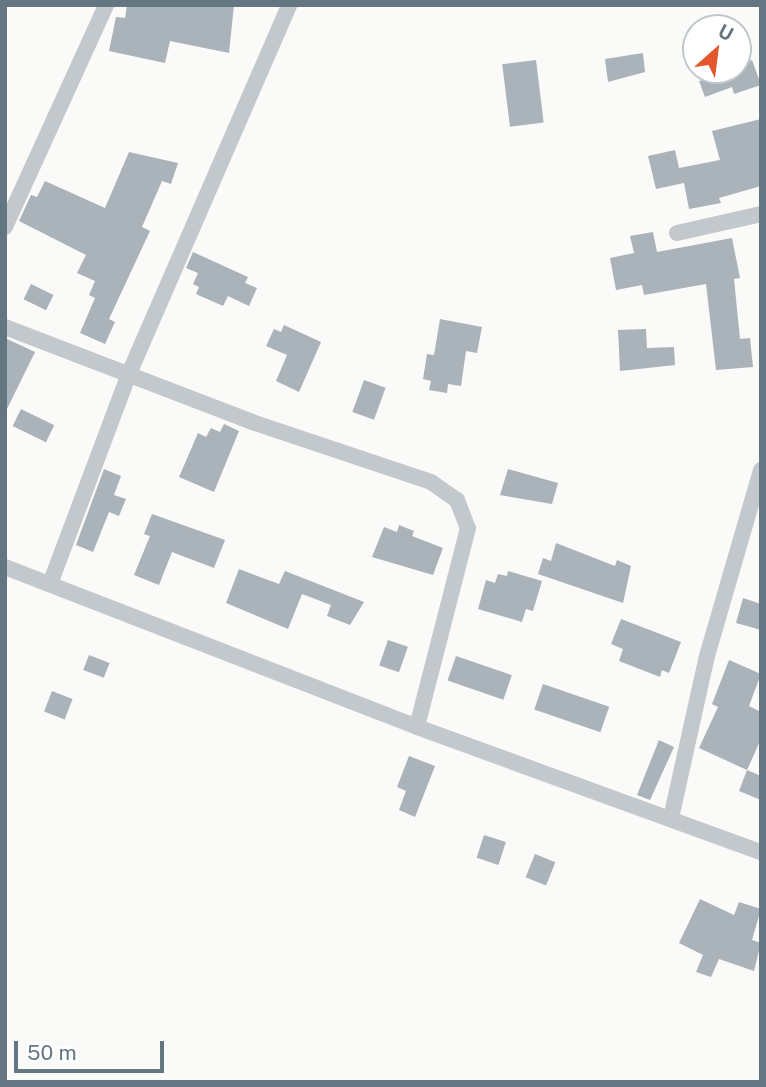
<!DOCTYPE html>
<style>
body{margin:0}
#map{position:relative;width:766px;height:1087px;overflow:hidden;background:#fafaf8;font-family:"Public Sans",sans-serif}
div>[style]{position:absolute}
.building>*{inset:0;background:#aab3b9;transform-origin:0 0}
.minor>*{height:16px;margin:-8px;padding:0 8px;transform-origin:8px;border-radius:8px;background:#c3c8cc}
span{translate:-50% -50%;white-space:nowrap;text-align:center;line-height:1.15;-webkit-text-stroke:7px #fff;paint-order:stroke}
.frame{position:absolute;inset:0;border:7px solid #657683;pointer-events:none}
.north{position:absolute;left:682px;top:14px;width:70px;height:70px;box-sizing:border-box;background:#fff;border:2px solid #c1c8cd;border-radius:50%;rotate:28deg;font-size:19px;font-weight:700;line-height:28px;text-align:center;color:#657683}
.north::after{content:'';display:block;margin:auto;width:24px;height:32px;background:#e4572e;clip-path:polygon(50% 0,100% 100%,50% 72%,0 100%)}
.scale{position:absolute;left:14px;top:1041px;width:150px;height:32px;box-sizing:border-box;border:4px solid #657683;border-top:0;padding-left:9px;font-size:21px;line-height:24px;white-space:nowrap;color:#657683;-webkit-text-stroke:5px #fff;paint-order:stroke}
</style>
<div id="map">
<div class="building">
<i style="clip-path:polygon(127px 5px,234px 5px,229px 53px,170px 41px,165px 63px,109px 51px,116px 17px,125px 18px)"></i>
<i style="clip-path:polygon(643px 53px,645px 72px,608px 82px,605px 59px)"></i>
<i style="left:536px;top:60px;width:63px;height:34px;rotate:83deg"></i>
<i style="clip-path:polygon(752px 60px,761px 85px,734px 94px,732px 87px,705px 97px,699px 81px,738px 70px,738px 65px)"></i>
<i style="clip-path:polygon(761px 119px,761px 186px,719px 198px,721px 203px,689px 209px,684px 183px,656px 189px,648px 156px,675px 150px,679px 168px,720px 160px,712px 131px)"></i>
<i style="clip-path:polygon(129px 152px,178px 163px,171px 184px,162px 181px,142px 227px,150px 231px,109px 319px,115px 322px,105px 344px,80px 333px,95px 298px,89px 295px,95px 281px,77px 273px,86px 255px,19px 221px,31px 195px,37px 197px,45px 181px,105px 208px)"></i>
<i style="clip-path:polygon(653px 232px,657px 252px,732px 238px,740px 278px,734px 279px,740px 339px,750px 338px,753px 367px,716px 370px,706px 284px,644px 295px,642px 285px,616px 290px,610px 258px,634px 253px,630px 236px)"></i>
<i style="clip-path:polygon(193px 252px,248px 277px,245px 283px,257px 288px,249px 306px,228px 296px,223px 306px,196px 294px,199px 287px,193px 284px,198px 273px,186px 268px)"></i>
<i style="left:31px;top:284px;width:25px;height:17px;rotate:26deg"></i>
<i style="clip-path:polygon(440px 319px,482px 327px,477px 353px,466px 351px,461px 386px,448px 384px,447px 393px,429px 390px,431px 381px,423px 379px,427px 354px,434px 355px)"></i>
<i style="clip-path:polygon(284px 325px,321px 342px,299px 392px,276px 381px,287px 355px,266px 346px,274px 329px,281px 332px)"></i>
<i style="clip-path:polygon(646px 329px,647px 348px,674px 347px,675px 365px,620px 371px,618px 330px)"></i>
<i style="clip-path:polygon(5px 338px,35px 352px,5px 413px)"></i>
<i style="left:364px;top:380px;width:23px;height:34px;rotate:20deg"></i>
<i style="left:21px;top:409px;width:37px;height:19px;rotate:26deg"></i>
<i style="clip-path:polygon(224px 424px,239px 431px,214px 492px,179px 477px,198px 433px,206px 437px,211px 428px,220px 432px)"></i>
<i style="clip-path:polygon(104px 469px,121px 476px,114px 495px,126px 499px,119px 516px,109px 512px,93px 552px,76px 545px)"></i>
<i style="clip-path:polygon(508px 469px,558px 483px,552px 504px,500px 495px)"></i>
<i style="clip-path:polygon(152px 514px,225px 540px,214px 568px,172px 552px,159px 585px,134px 575px,150px 536px,144px 534px)"></i>
<i style="clip-path:polygon(399px 525px,414px 531px,412px 536px,443px 548px,433px 575px,372px 557px,384px 527px,397px 532px)"></i>
<i style="clip-path:polygon(556px 543px,615px 566px,617px 560px,631px 566px,623px 603px,538px 574px,543px 558px,551px 561px)"></i>
<i style="clip-path:polygon(239px 569px,279px 584px,285px 571px,364px 602px,350px 625px,327px 616px,331px 605px,302px 594px,288px 629px,226px 603px)"></i>
<i style="clip-path:polygon(508px 571px,542px 581px,533px 611px,526px 609px,522px 622px,478px 609px,486px 580px,495px 583px,498px 574px,507px 576px)"></i>
<i style="clip-path:polygon(743px 598px,761px 604px,761px 630px,736px 623px)"></i>
<i style="clip-path:polygon(621px 619px,681px 642px,669px 673px,662px 670px,660px 677px,619px 661px,623px 649px,611px 644px)"></i>
<i style="left:388px;top:640px;width:21px;height:27px;rotate:19deg"></i>
<i style="left:89px;top:655px;width:22px;height:16px;rotate:21deg"></i>
<i style="left:456px;top:656px;width:59px;height:26px;rotate:19deg"></i>
<i style="clip-path:polygon(729px 660px,761px 674px,749px 706px,761px 712px,761px 739px,747px 770px,699px 748px,718px 707px,712px 704px)"></i>
<i style="left:543px;top:684px;width:70px;height:27px;rotate:19deg"></i>
<i style="left:52px;top:691px;width:22px;height:22px;rotate:21deg"></i>
<i style="clip-path:polygon(659px 740px,674px 747px,650px 800px,637px 795px)"></i>
<i style="clip-path:polygon(409px 756px,435px 766px,415px 817px,399px 810px,406px 791px,397px 787px)"></i>
<i style="clip-path:polygon(747px 770px,761px 776px,761px 800px,739px 791px)"></i>
<i style="left:484px;top:835px;width:23px;height:24px;rotate:18deg"></i>
<i style="left:535px;top:854px;width:22px;height:25px;rotate:22deg"></i>
<i style="clip-path:polygon(700px 899px,734px 915px,739px 902px,761px 909px,752px 940px,761px 943px,754px 971px,719px 959px,711px 977px,696px 972px,703px 955px,679px 943px)"></i>
</div>
<div class="minor">
<i style="left:5px;top:227px;width:244px;rotate:-65.5deg"></i>
<i style="left:677px;top:233px;width:86px;rotate:-12.7deg"></i>
<i style="left:5px;top:327px;width:265px;rotate:21deg"></i>
<i style="left:252px;top:422px;width:189px;rotate:18.5deg"></i>
<i style="left:431px;top:482px;width:32px;rotate:35deg"></i>
<i style="left:457px;top:500px;width:30px;rotate:69deg"></i>
<i style="left:468px;top:528px;width:205px;rotate:104.4deg"></i>
<i style="left:5px;top:567px;width:442px;rotate:21.2deg"></i>
<i style="left:417px;top:727px;width:366px;rotate:20deg"></i>
<i style="left:50px;top:584px;width:222px;rotate:-69.4deg"></i>
<i style="left:128px;top:376px;width:404px;rotate:-66.5deg"></i>
<i style="left:671px;top:818px;width:166px;rotate:-77.5deg"></i>
<i style="left:707px;top:656px;width:194px;rotate:-73.8deg"></i>
</div>
<div class="frame"></div>
<div class="north">U</div>
<div class="scale">50 m</div>
</div>
